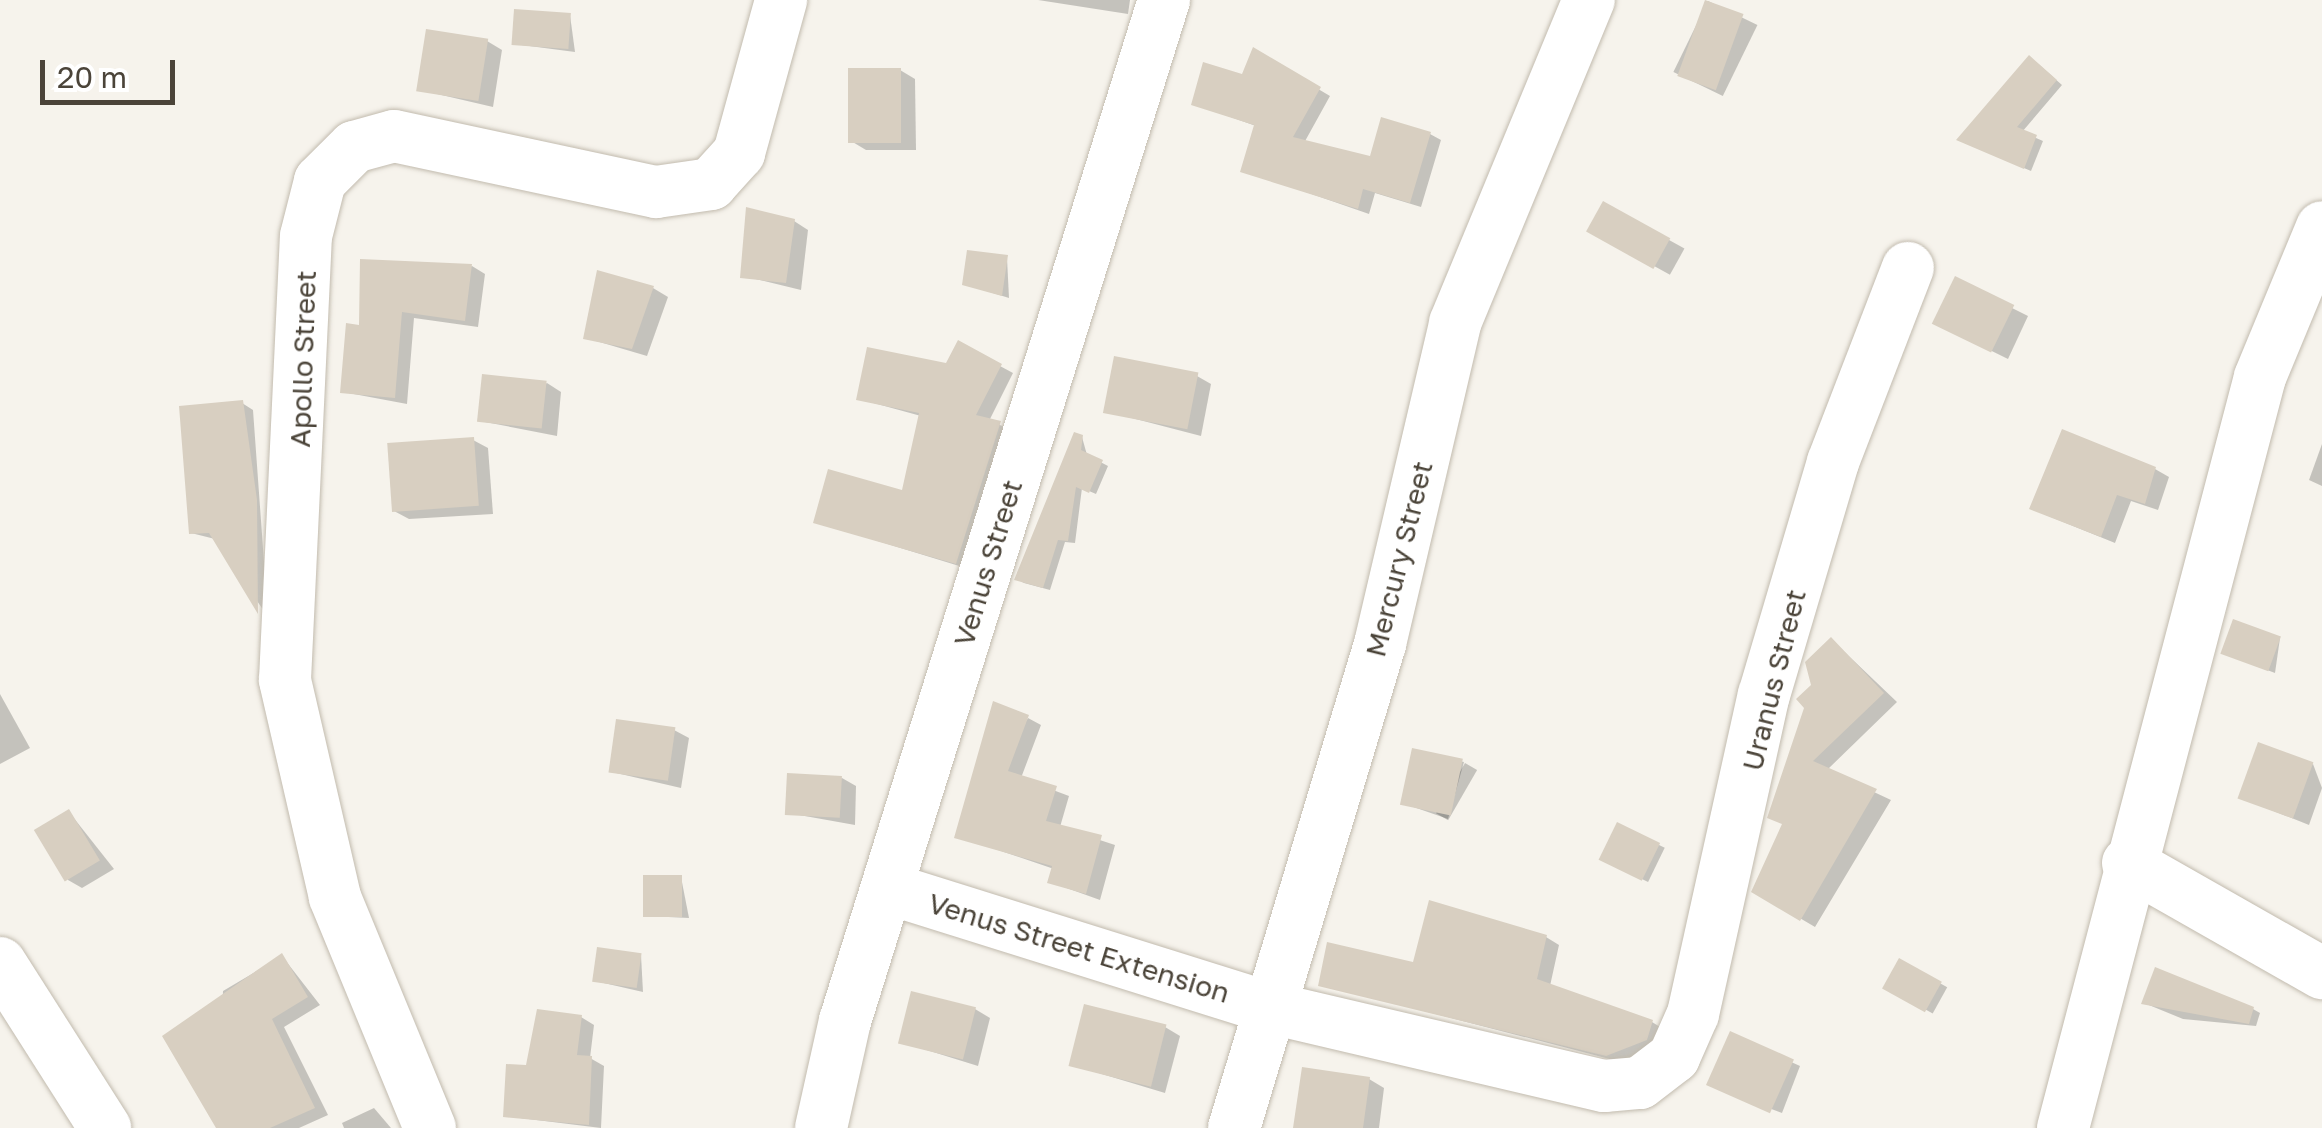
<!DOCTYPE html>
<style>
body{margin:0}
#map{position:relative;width:2322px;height:1128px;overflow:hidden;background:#f6f3ec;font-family:"Golos Text",sans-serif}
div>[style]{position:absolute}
.shadow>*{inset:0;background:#0003;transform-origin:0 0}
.building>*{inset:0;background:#d8cfc1;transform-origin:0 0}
.roads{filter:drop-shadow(0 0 2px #c2bbae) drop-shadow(0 0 2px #c2bbae)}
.minor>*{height:52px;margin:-26px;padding:0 26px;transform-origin:26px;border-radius:26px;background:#fff}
span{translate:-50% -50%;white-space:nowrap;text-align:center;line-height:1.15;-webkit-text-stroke:8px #fff;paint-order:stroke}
.street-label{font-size:28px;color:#4b4439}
.scale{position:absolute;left:40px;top:60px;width:135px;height:45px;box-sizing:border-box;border:5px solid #4b4439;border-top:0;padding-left:12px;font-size:30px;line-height:35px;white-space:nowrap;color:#4b4439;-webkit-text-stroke:8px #fff;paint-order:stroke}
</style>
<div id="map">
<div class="shadow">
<i style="clip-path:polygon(1038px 0,1130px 0,1128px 14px)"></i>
<i style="left:1708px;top:1px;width:55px;height:79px;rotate:26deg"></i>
<i style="clip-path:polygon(570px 15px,575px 52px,514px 44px)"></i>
<i style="clip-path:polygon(487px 41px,502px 50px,493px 107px,420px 90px)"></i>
<i style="clip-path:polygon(1254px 51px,1330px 96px,1304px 143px,1371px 159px,1430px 134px,1441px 140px,1421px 207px,1375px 193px,1369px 214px,1243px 170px,1256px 126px,1194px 104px,1244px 77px)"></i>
<i style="clip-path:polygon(2036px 62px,2062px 85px,2022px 132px,2043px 141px,2031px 171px,1965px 143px)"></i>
<i style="clip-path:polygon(900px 70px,915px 79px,916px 150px,866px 150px,851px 141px)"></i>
<i style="left:1604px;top:204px;width:92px;height:30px;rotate:29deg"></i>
<i style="clip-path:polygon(794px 221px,808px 230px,801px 290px,743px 276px)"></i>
<i style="clip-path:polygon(1007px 258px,1009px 298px,964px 284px)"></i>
<i style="clip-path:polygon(472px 266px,485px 274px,478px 327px,414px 318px,407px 404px,343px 392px,361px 327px)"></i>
<i style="clip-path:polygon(1956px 280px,2028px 316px,2008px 359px,1951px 331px)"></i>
<i style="clip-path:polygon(653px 288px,668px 297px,647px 356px,586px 338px)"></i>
<i style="clip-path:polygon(959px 344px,1013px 373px,989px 421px,1013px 430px,969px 569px,816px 522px,904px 493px,921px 416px,859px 399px,948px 366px)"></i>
<i style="clip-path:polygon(1197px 376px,1211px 384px,1201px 436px,1105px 411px)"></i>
<i style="clip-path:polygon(547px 383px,561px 392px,557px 436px,480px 421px)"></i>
<i style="clip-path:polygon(242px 403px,253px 410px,268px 617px,215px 539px,191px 533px)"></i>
<i style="clip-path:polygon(1082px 437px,1087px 455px,1108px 466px,1096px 494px,1082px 488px,1075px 543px,1065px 542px,1050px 590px,1024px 583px,1017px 579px)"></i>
<i style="clip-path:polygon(473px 440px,488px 448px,493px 514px,409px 519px,394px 511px)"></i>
<i style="clip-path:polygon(2322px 444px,2322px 486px,2309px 480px)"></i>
<i style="clip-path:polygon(2155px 469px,2169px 477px,2158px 510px,2131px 501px,2115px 543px,2046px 515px)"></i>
<i style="clip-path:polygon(2280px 638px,2275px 673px,2230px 656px)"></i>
<i style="clip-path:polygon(1832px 640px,1897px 702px,1827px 770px,1891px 800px,1815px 927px,1754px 891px,1785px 825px)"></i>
<i style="clip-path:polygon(0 694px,30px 748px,0 764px)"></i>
<i style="clip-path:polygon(1028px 718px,1041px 725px,1021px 778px,1069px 796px,1060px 827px,1115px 845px,1100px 900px,1050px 882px,1054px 869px,957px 836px)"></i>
<i style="clip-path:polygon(674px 730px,689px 738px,681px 788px,612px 772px)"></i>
<i style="clip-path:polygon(1414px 751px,1464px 762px,1448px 819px,1402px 803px)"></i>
<i style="left:1465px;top:763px;width:14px;height:58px;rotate:30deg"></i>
<i style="clip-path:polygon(2313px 764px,2322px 788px,2309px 825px,2241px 798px)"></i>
<i style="clip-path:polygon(842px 778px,856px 786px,855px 825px,788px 813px)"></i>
<i style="clip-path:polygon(69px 812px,114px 869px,82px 888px,68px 880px)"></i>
<i style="left:1618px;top:825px;width:52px;height:38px;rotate:26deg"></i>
<i style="clip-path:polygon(681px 877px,689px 918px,647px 916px)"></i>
<i style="clip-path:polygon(1546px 937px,1559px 945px,1550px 986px,1652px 1022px,1665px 1030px,1660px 1046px,1621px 1062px,1320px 984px)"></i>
<i style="clip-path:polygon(641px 955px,643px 992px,595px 981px)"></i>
<i style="clip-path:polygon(282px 956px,320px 1005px,284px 1027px,328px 1115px,299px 1128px,217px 1128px,223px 991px)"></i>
<i style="left:1900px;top:961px;width:54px;height:30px;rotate:29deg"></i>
<i style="clip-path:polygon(2144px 1003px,2253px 1009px,2260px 1013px,2256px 1026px,2183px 1019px)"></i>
<i style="clip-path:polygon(975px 1009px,990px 1018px,978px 1066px,901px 1042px)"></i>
<i style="clip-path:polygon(581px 1017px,594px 1025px,590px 1058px,604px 1066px,601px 1128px,505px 1116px,528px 1068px)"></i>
<i style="clip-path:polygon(1165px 1027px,1180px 1036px,1165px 1093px,1072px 1065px)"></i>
<i style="clip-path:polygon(1731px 1035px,1800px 1066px,1782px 1113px,1718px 1089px)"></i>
<i style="clip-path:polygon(1369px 1079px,1384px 1088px,1379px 1128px,1295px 1128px)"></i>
<i style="clip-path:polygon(374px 1108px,391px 1128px,344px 1128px,342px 1123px)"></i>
</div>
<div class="building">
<i style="left:1705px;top:0;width:41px;height:81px;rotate:20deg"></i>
<i style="left:514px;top:9px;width:57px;height:36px;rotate:4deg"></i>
<i style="left:426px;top:29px;width:63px;height:63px;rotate:9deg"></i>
<i style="clip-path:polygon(1253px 47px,1321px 87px,1293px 137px,1370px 156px,1381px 117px,1431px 132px,1410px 203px,1363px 189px,1358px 209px,1240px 172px,1254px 125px,1191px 105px,1203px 62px,1242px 74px)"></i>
<i style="clip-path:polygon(2029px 55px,2057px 80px,2017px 127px,2037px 135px,2024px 169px,1956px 140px)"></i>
<i style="left:848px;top:68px;width:53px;height:75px"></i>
<i style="left:1603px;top:201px;width:77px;height:35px;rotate:29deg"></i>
<i style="clip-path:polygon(746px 207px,795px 219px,786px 283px,740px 278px)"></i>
<i style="clip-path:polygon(967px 250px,1008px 255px,1002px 296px,962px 285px)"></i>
<i style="clip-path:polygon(360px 259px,472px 264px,465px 321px,402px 312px,395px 398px,340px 393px,346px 323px,359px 325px)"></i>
<i style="clip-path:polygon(597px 270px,654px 286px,632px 349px,583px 339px)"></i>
<i style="left:1955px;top:276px;width:66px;height:53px;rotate:26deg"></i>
<i style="clip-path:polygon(958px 340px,1002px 364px,976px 415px,1001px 421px,956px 564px,813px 523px,828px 469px,902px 490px,919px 413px,856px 400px,867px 347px,946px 363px)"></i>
<i style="left:1114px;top:356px;width:86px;height:58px;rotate:11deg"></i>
<i style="left:482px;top:374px;width:65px;height:48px;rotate:6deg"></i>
<i style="clip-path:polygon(243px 400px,257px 500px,258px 614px,209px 533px,189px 534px,179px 406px)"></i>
<i style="clip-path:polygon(2062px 429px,2156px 467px,2145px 504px,2117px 495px,2101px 537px,2029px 509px)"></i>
<i style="clip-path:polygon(1074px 432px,1083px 435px,1081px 450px,1103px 460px,1089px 493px,1076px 487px,1068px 541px,1058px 540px,1043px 588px,1014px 580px)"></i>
<i style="left:474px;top:437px;width:69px;height:87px;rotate:86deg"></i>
<i style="left:2233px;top:619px;width:51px;height:37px;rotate:20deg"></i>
<i style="clip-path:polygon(1831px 637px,1884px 693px,1813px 761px,1877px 789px,1800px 921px,1751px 892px,1782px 824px,1767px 818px,1804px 708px,1796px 699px,1811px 685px,1805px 662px)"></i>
<i style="clip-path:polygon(993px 701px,1029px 715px,1008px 771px,1057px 786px,1046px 821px,1102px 835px,1086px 894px,1047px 883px,1052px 866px,954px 838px)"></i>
<i style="left:616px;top:719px;width:60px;height:54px;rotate:8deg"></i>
<i style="left:2258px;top:742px;width:59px;height:60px;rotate:20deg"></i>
<i style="left:1412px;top:748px;width:52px;height:58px;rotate:12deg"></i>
<i style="left:787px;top:773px;width:55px;height:42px;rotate:3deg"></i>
<i style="left:69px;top:809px;width:60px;height:41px;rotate:59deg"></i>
<i style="left:1617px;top:822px;width:48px;height:42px;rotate:26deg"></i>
<i style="left:643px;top:875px;width:39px;height:42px"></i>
<i style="clip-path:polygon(1429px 900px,1547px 935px,1537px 979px,1653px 1020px,1647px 1040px,1606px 1056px,1318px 986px,1327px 942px,1413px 962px)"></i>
<i style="left:597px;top:947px;width:45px;height:35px;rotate:8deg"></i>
<i style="clip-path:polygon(282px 953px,308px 997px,272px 1019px,315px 1108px,270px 1128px,216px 1128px,162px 1036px)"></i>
<i style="left:1899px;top:958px;width:49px;height:35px;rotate:29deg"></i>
<i style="clip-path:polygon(2155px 967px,2254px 1007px,2249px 1024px,2141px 1004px)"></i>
<i style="left:911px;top:991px;width:67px;height:54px;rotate:14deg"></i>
<i style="left:1084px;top:1004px;width:85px;height:64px;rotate:14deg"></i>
<i style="clip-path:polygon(537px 1009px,582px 1015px,577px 1055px,592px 1056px,589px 1125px,503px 1117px,506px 1064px,526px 1065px)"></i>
<i style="left:1730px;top:1031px;width:70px;height:59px;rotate:24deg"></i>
<i style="clip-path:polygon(1302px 1067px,1370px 1077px,1363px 1128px,1293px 1128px)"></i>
</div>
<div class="roads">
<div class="minor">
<i style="left:2128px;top:863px;width:223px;rotate:29.6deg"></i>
<i style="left:887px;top:888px;width:402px;rotate:17.4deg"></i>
<i style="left:1271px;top:1008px;width:342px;rotate:13.2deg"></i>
<i style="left:1604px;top:1086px;width:36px;rotate:-5deg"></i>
<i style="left:1640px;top:1083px;width:43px;rotate:-37.4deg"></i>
<i style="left:1674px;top:1057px;width:47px;rotate:-66.2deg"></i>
<i style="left:1693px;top:1014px;width:327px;rotate:-77.5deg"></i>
<i style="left:1764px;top:695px;width:243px;rotate:-73.5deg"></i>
<i style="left:1833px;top:462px;width:208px;rotate:-68.9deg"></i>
<i style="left:0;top:963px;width:196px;rotate:57.5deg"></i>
<i style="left:430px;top:1128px;width:250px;rotate:-112.4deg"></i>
<i style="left:335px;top:897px;width:223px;rotate:-103deg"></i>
<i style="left:285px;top:680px;width:444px;rotate:-87.3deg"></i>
<i style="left:306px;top:236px;width:57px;rotate:-75.7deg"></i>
<i style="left:320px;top:181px;width:48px;rotate:-45deg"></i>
<i style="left:354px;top:147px;width:41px;rotate:-15.4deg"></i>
<i style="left:394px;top:136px;width:268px;rotate:12.1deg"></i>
<i style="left:656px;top:192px;width:56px;rotate:-8.3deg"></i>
<i style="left:711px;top:184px;width:42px;rotate:-47.9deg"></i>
<i style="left:739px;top:153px;width:159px;rotate:-74.6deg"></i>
<i style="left:821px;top:1128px;width:110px;rotate:-77.4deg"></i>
<i style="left:845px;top:1021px;width:1070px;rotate:-72.65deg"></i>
<i style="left:1234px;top:1128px;width:506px;rotate:-73.21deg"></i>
<i style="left:1380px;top:644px;width:330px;rotate:-76.8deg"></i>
<i style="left:1455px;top:323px;width:350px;rotate:-67.5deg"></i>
<i style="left:2063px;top:1128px;width:776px;rotate:-75.3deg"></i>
<i style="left:2260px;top:377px;width:162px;rotate:-67.5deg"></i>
</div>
</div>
<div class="street-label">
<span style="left:303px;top:359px;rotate:-88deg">Apollo Street</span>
<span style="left:1399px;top:559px;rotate:-76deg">Mercury Street</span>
<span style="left:988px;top:563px;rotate:-73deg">Venus Street</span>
<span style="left:1774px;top:680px;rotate:-76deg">Uranus Street</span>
<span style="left:1079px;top:948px;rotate:17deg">Venus Street Extension</span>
</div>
<div class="scale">20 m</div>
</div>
